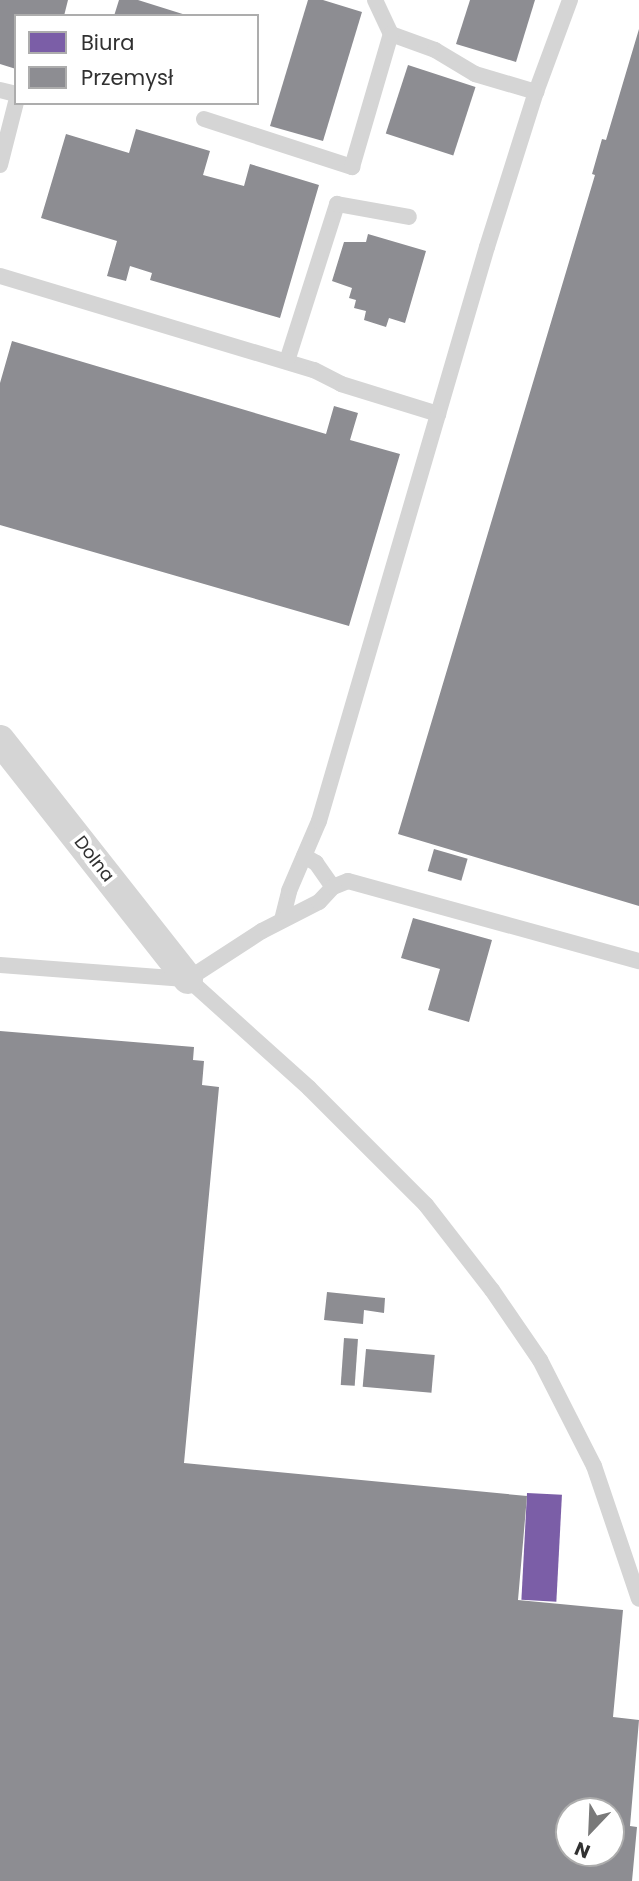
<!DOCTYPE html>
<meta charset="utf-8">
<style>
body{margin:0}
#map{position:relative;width:639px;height:1881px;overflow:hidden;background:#fff;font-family:Poppins,sans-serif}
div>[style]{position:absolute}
.offices>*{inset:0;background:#7b5ea7;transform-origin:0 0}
.industry>*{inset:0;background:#8d8d92;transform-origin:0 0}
.service>*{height:16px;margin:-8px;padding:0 8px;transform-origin:8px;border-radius:8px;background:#d5d5d5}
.minor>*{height:30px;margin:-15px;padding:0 15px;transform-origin:15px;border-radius:15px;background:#d5d5d5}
span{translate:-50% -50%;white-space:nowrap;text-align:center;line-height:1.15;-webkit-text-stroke:7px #fff;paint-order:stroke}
.street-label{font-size:18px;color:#313131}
.legend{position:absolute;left:14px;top:14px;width:245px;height:91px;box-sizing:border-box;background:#fff;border:2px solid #adadad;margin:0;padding:9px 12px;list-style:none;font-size:21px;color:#313131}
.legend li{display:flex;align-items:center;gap:14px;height:35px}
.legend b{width:35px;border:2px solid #adadad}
.north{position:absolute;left:555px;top:1797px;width:70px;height:70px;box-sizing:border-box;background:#fff;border:2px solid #adadad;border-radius:50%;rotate:203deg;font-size:19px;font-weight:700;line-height:28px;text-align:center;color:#313131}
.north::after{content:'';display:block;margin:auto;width:24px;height:32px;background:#797979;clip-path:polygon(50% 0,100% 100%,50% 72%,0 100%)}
</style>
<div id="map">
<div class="offices">
<i style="left:527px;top:1493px;width:35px;height:107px;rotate:3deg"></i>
</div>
<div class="industry">
<i style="clip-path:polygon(0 0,68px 0,64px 16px,16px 16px,16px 69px,0 64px)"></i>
<i style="clip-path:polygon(119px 0,138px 0,189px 16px,114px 16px)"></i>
<i style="clip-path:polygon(308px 0,323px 0,362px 12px,323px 141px,270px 126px)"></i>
<i style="clip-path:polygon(470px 0,535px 0,516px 62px,456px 44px)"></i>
<i style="clip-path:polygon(639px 29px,639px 906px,398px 834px,595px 175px,592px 174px,602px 139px,606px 140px)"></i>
<i style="left:408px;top:65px;width:71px;height:72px;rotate:18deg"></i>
<i style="clip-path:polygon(136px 129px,210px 151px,203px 175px,244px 186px,250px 164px,319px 185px,280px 318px,150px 280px,152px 273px,130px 266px,126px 281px,107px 276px,117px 241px,41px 218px,66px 134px,129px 153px)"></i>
<i style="clip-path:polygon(368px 234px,426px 251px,405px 323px,389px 318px,386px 327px,364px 320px,366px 311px,354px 308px,356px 300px,349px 298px,352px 288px,332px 281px,344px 242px,366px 242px)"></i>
<i style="clip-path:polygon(12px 341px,326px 434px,334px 406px,358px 413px,350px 440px,400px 454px,349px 626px,0 525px,0 383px)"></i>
<i style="left:434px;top:849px;width:35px;height:23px;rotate:16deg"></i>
<i style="clip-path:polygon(413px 918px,492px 940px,469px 1022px,428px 1010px,440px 969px,401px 958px)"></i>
<i style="clip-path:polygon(evenodd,0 1031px,194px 1047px,193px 1060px,204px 1061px,202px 1085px,219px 1087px,184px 1463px,527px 1496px,518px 1600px,623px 1610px,613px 1717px,639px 1720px,630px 1826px,637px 1827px,632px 1881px,0 1881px,0 1031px,569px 1811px,611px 1811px,611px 1853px,569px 1853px,569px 1811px)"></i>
<i style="clip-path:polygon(327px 1292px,385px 1298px,384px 1313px,364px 1310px,363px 1324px,324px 1320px)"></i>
<i style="left:344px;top:1338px;width:14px;height:47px;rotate:4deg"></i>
<i style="left:366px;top:1349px;width:69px;height:38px;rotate:5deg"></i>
</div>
<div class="service">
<i style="left:375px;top:0;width:38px;rotate:65deg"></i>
<i style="left:391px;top:34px;width:47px;rotate:20deg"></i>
<i style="left:435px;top:50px;width:47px;rotate:31deg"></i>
<i style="left:475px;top:74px;width:64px;rotate:16.4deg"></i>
<i style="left:0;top:90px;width:16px;rotate:14deg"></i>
<i style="left:204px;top:119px;width:156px;rotate:18deg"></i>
<i style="left:352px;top:167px;width:139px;rotate:-73.7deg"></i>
<i style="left:0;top:165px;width:65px;rotate:-75.7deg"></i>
<i style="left:0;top:276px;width:328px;rotate:16.7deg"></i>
<i style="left:314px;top:370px;width:30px;rotate:27deg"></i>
<i style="left:341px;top:384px;width:102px;rotate:17.2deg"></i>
<i style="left:287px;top:361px;width:165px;rotate:-72.3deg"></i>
<i style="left:337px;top:204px;width:73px;rotate:10.2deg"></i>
<i style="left:304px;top:856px;width:14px;rotate:30deg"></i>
<i style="left:316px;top:863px;width:29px;rotate:55deg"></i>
<i style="left:282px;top:920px;width:30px;rotate:-76deg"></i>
<i style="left:289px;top:891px;width:76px;rotate:-66.8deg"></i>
<i style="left:319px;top:821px;width:598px;rotate:-73.69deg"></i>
<i style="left:487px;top:247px;width:163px;rotate:-72.5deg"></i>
<i style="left:536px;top:92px;width:98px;rotate:-69.7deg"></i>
<i style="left:0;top:965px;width:189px;rotate:4.3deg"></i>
<i style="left:188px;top:979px;width:88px;rotate:-33deg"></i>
<i style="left:262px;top:931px;width:64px;rotate:-27deg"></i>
<i style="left:319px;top:902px;width:21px;rotate:-47deg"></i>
<i style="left:333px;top:887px;width:16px;rotate:-22deg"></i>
<i style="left:348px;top:881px;width:302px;rotate:15.4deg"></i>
<i style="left:188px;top:979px;width:163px;rotate:42deg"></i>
<i style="left:309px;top:1088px;width:165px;rotate:45deg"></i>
<i style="left:426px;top:1205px;width:108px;rotate:52.2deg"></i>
<i style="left:492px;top:1290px;width:85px;rotate:55.6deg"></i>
<i style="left:540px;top:1360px;width:119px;rotate:63deg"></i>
<i style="left:594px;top:1466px;width:140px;rotate:71.3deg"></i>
</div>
<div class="minor">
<i style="left:0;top:740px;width:304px;rotate:51.8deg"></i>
</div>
<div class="street-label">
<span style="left:94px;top:859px;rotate:52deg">Dolna</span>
</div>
<ul class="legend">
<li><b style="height:19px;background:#7b5ea7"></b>Biura</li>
<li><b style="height:19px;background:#8d8d92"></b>Przemysł</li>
</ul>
<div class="north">N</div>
</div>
